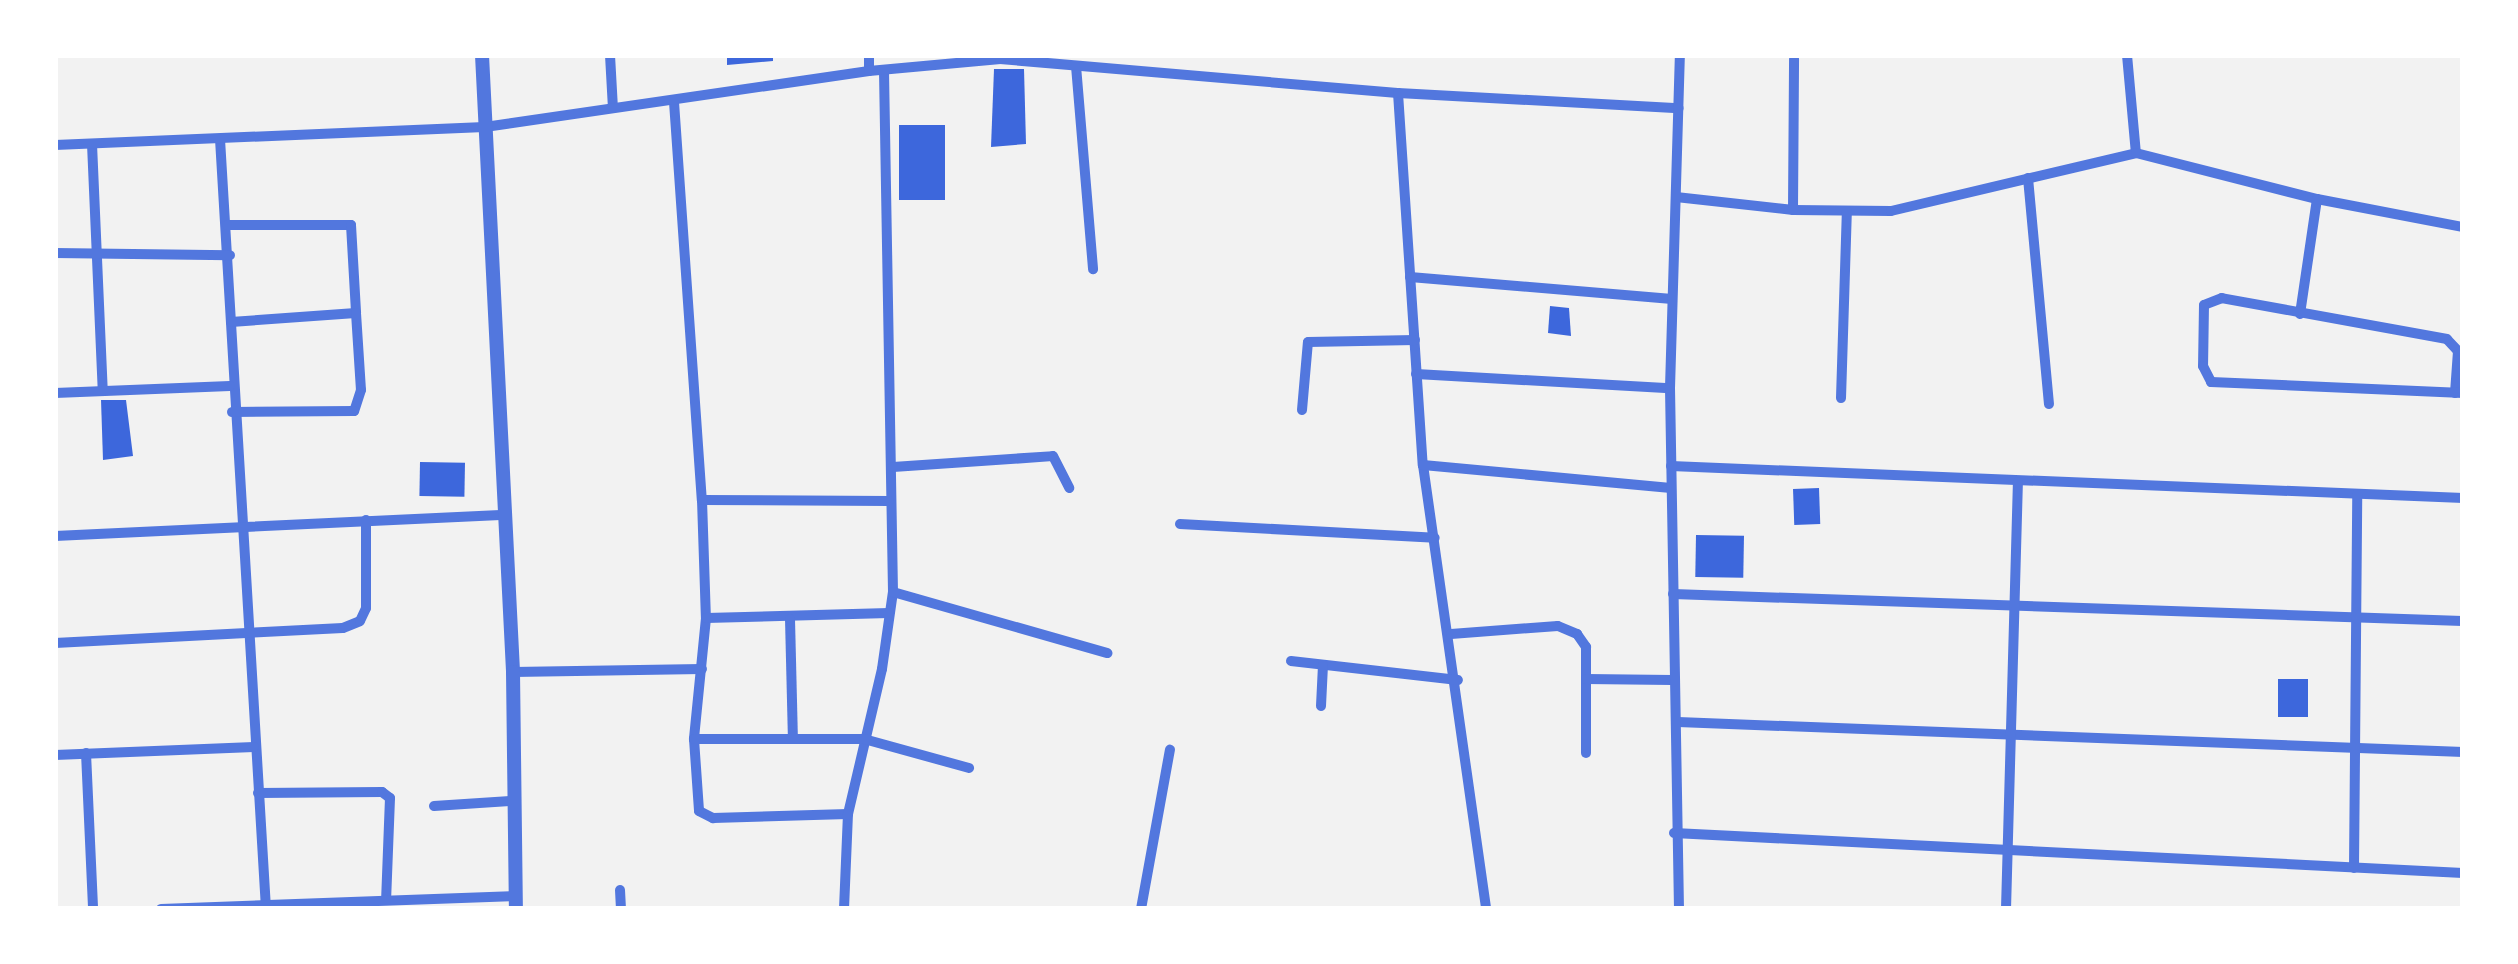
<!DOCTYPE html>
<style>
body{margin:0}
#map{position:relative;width:2518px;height:964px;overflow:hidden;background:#f2f2f2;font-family:"Work Sans",sans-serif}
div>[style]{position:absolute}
.building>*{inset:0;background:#3d67dc;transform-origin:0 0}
.minor>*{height:10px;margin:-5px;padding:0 5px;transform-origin:5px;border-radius:5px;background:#5277de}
.tertiary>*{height:14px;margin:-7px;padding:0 7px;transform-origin:7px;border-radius:7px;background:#5277de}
span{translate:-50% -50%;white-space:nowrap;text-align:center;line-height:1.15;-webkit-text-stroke:10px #fff;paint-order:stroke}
.frame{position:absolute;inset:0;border:58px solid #fff;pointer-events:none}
</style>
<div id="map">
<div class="building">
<i style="clip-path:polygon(727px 55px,773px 55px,773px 61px,727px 65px)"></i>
<i style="clip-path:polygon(994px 69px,1024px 69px,1026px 144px,991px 147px)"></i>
<i style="left:945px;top:125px;width:75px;height:46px;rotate:90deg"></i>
<i style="clip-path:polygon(1550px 306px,1569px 308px,1571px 336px,1548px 333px)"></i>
<i style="clip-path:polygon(101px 400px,126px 400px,133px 456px,103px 460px)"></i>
<i style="left:420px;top:462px;width:45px;height:34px;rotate:1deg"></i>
<i style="left:1819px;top:488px;width:36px;height:26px;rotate:88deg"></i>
<i style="left:1696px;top:535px;width:48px;height:42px;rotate:1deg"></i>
<i style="left:2278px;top:679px;width:30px;height:38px"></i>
</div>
<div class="minor">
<i style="left:610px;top:55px;width:53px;rotate:86.8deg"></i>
<i style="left:869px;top:55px;width:16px;rotate:90deg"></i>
<i style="left:2127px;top:55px;width:98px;rotate:84.8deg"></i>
<i style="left:1076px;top:66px;width:204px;rotate:85.2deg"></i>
<i style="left:1398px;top:93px;width:373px;rotate:86.2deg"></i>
<i style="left:1423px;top:465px;width:448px;rotate:81.9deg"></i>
<i style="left:674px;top:102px;width:399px;rotate:86deg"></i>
<i style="left:702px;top:500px;width:118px;rotate:88.1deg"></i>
<i style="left:706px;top:618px;width:122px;rotate:95.7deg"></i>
<i style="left:694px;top:739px;width:72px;rotate:86deg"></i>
<i style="left:699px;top:811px;width:16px;rotate:27deg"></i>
<i style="left:713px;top:818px;width:135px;rotate:-1.7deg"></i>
<i style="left:848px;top:814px;width:149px;rotate:-76.8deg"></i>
<i style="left:882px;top:669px;width:78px;rotate:-81.9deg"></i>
<i style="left:893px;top:592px;width:522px;rotate:-90.99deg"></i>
<i style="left:220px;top:139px;width:771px;rotate:86.58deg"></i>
<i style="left:92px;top:144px;width:247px;rotate:87.5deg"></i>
<i style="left:55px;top:145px;width:430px;rotate:-2.4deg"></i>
<i style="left:485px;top:127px;width:388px;rotate:-8.3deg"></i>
<i style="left:869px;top:71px;width:132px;rotate:-5.2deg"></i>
<i style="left:1000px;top:59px;width:399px;rotate:4.9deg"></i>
<i style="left:1398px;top:93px;width:281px;rotate:3.1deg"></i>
<i style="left:2028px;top:178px;width:227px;rotate:84.7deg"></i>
<i style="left:1676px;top:197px;width:118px;rotate:6.3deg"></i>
<i style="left:1793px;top:210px;width:98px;rotate:0.6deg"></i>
<i style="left:1891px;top:211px;width:252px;rotate:-13.3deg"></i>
<i style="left:2136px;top:153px;width:187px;rotate:14.3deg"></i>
<i style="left:2317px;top:199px;width:149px;rotate:10.9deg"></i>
<i style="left:1793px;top:210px;width:151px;rotate:-89.6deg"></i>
<i style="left:227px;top:225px;width:124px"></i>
<i style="left:351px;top:225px;width:88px;rotate:86.7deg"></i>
<i style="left:55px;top:253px;width:175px;rotate:0.7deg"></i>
<i style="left:1410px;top:277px;width:263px;rotate:4.8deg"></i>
<i style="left:2300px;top:314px;width:116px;rotate:-81.6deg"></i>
<i style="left:231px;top:322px;width:125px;rotate:-4.1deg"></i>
<i style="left:356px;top:313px;width:77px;rotate:86.3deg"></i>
<i style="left:361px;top:390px;width:22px;rotate:108deg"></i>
<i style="left:354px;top:411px;width:122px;rotate:179.5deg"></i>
<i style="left:1416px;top:374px;width:254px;rotate:3.2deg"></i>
<i style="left:55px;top:393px;width:175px;rotate:-2.3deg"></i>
<i style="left:2455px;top:393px;width:42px;rotate:-85.9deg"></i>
<i style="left:2458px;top:351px;width:16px;rotate:-133deg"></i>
<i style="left:2447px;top:339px;width:229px;rotate:-169.7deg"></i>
<i style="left:2222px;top:298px;width:19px;rotate:159deg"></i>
<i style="left:2204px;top:305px;width:61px;rotate:90.9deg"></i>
<i style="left:2203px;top:366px;width:18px;rotate:63deg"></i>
<i style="left:2211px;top:382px;width:252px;rotate:2.5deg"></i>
<i style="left:1841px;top:398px;width:187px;rotate:-88.2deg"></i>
<i style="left:1302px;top:410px;width:68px;rotate:-85deg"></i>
<i style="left:1308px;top:342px;width:107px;rotate:-1.1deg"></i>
<i style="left:1423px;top:465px;width:249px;rotate:5.3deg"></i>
<i style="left:1671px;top:466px;width:793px;rotate:2.31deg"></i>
<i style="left:893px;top:467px;width:160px;rotate:-3.9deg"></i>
<i style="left:1053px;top:456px;width:36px;rotate:63deg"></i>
<i style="left:702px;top:500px;width:187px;rotate:0.3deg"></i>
<i style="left:1180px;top:524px;width:255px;rotate:3.1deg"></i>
<i style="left:55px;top:536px;width:446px;rotate:-2.7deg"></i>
<i style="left:893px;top:592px;width:223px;rotate:15.9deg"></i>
<i style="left:1673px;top:594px;width:790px;rotate:1.96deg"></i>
<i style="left:706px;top:618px;width:183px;rotate:-1.6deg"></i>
<i style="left:790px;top:619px;width:120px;rotate:88.6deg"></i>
<i style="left:1451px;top:634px;width:107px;rotate:-4.3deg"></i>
<i style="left:1558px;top:626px;width:21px;rotate:23deg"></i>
<i style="left:1577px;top:634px;width:16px;rotate:55deg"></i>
<i style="left:1586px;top:647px;width:106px;rotate:90deg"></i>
<i style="left:55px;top:643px;width:288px;rotate:-3deg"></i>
<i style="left:343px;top:628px;width:18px;rotate:-22deg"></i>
<i style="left:360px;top:621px;width:14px;rotate:-65deg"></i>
<i style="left:366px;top:608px;width:88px;rotate:-90deg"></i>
<i style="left:1291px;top:661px;width:168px;rotate:6.5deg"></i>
<i style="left:513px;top:672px;width:189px;rotate:-0.9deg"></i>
<i style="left:1586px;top:679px;width:86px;rotate:0.7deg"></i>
<i style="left:1321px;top:706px;width:41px;rotate:-87.2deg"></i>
<i style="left:1678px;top:722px;width:786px;rotate:2.19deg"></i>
<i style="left:694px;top:739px;width:170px"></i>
<i style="left:864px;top:739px;width:109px;rotate:15.4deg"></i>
<i style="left:86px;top:753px;width:156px;rotate:87.4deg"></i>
<i style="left:55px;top:755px;width:199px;rotate:-2.3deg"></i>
<i style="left:258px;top:793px;width:124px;rotate:-0.5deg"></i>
<i style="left:382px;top:792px;width:10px;rotate:37deg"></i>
<i style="left:390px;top:798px;width:102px;rotate:92.2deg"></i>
<i style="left:434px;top:806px;width:77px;rotate:-3.7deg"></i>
<i style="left:1674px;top:833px;width:790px;rotate:2.9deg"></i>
<i style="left:2354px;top:868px;width:374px;rotate:-89.5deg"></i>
<i style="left:620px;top:890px;width:19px;rotate:87deg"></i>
<i style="left:161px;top:909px;width:354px;rotate:-2.1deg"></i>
<i style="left:844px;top:909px;width:95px;rotate:-87.6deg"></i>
<i style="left:1141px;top:909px;width:162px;rotate:-79.7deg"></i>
<i style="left:1679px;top:909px;width:521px;rotate:-90.99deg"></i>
<i style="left:1670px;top:388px;width:333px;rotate:-88.3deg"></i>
<i style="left:2006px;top:909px;width:427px;rotate:-88.4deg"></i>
</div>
<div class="tertiary">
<i style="left:482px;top:55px;width:618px;rotate:87.12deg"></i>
<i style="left:513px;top:672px;width:237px;rotate:89.3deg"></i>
</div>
<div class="frame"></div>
</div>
